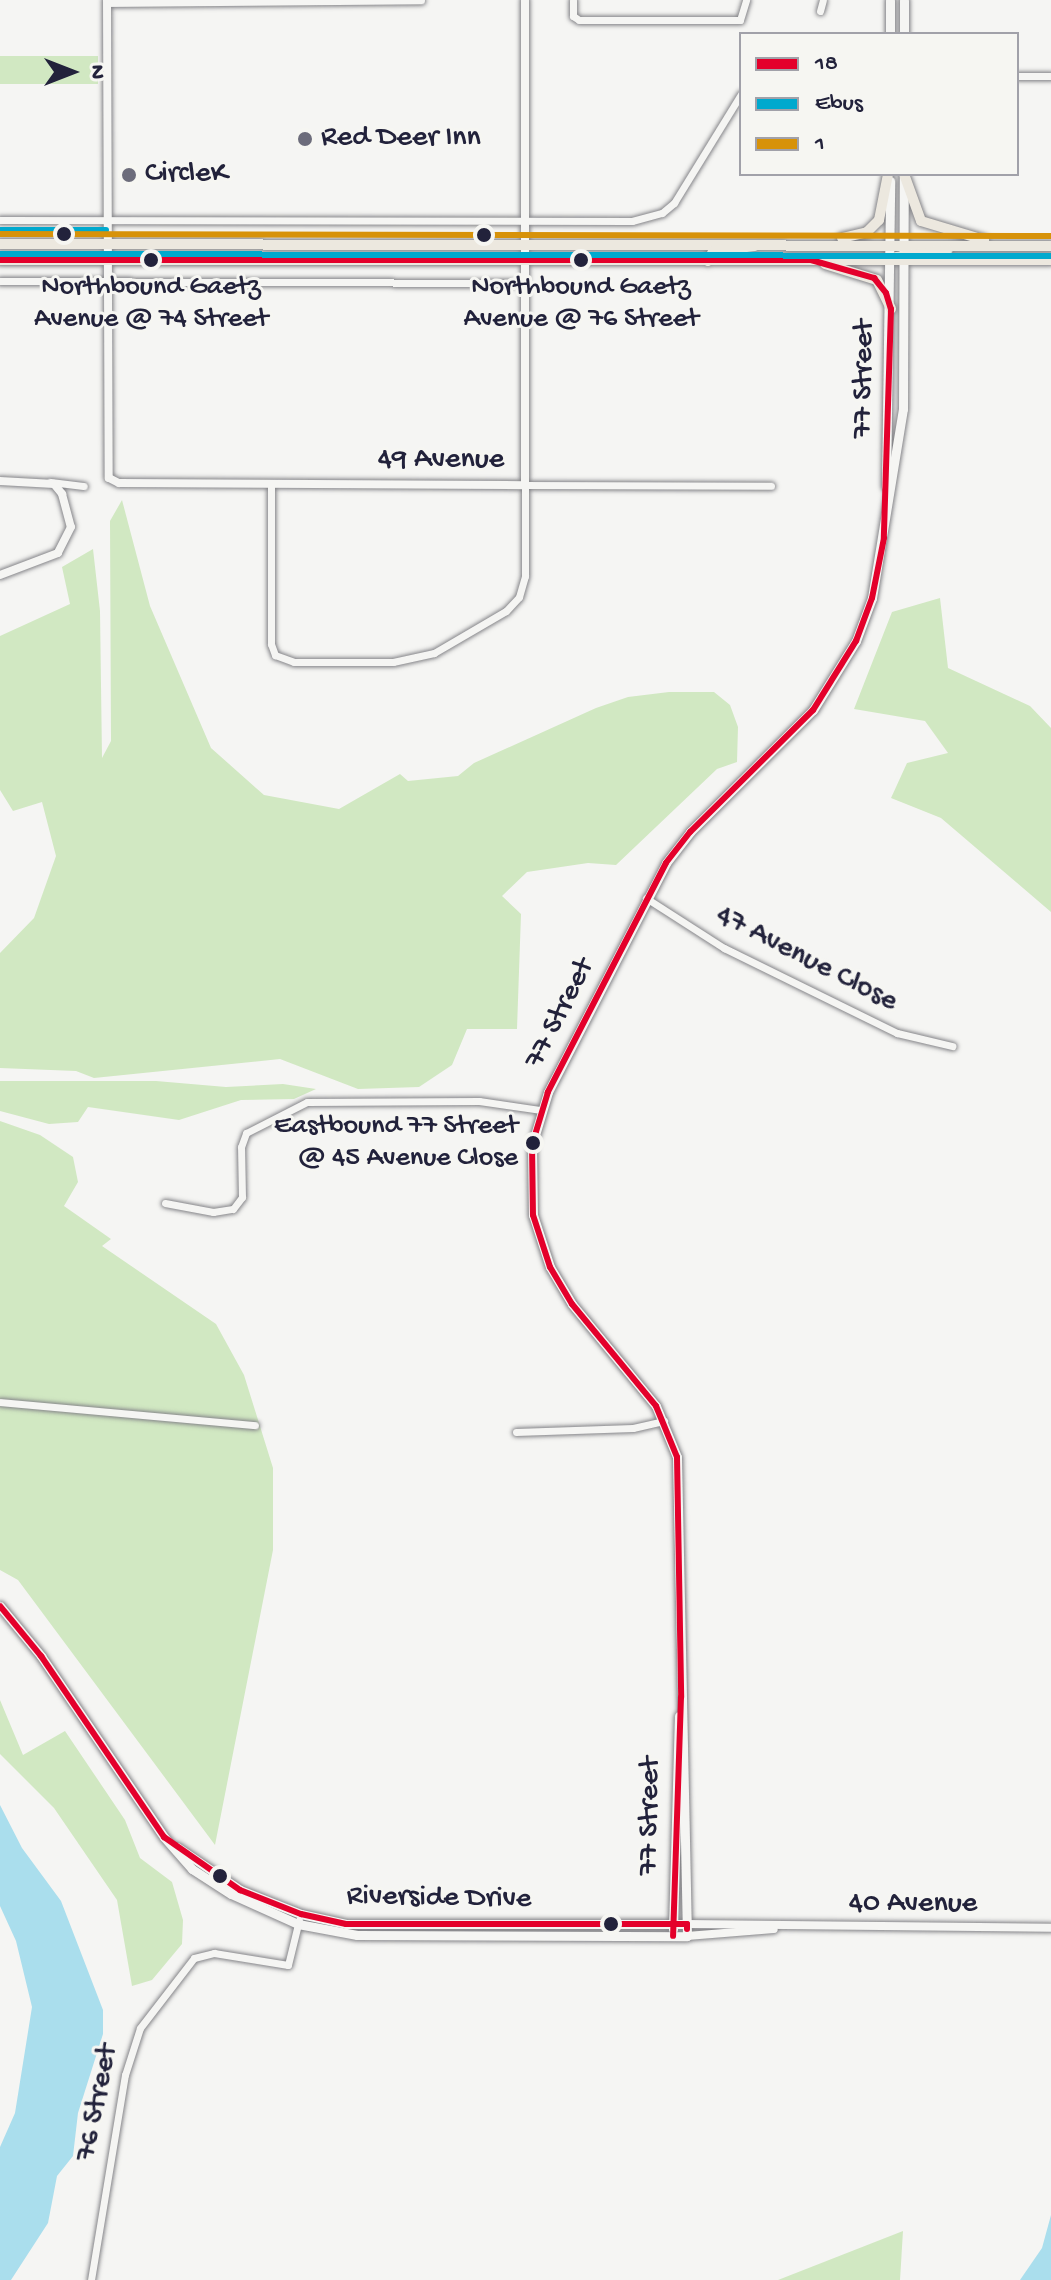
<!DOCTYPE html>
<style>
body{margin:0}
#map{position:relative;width:1051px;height:2280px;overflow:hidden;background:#f5f5f3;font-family:"Gochi Hand",sans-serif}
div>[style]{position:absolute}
.green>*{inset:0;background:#d1e8c2;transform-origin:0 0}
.water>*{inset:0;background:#aadeed}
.roads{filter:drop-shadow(0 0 2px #858589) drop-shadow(0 0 2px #858589)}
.minor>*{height:7px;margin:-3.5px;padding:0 3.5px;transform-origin:3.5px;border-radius:3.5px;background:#f5f5f3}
.tertiary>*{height:8px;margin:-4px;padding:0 4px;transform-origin:4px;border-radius:4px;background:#f5f5f3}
.secondary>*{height:9px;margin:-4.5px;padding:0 4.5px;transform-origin:4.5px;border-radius:4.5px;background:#f5f5f3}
.primary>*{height:10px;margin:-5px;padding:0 5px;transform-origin:5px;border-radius:5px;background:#ece8df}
.bus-1>*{height:6px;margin:-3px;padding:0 3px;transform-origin:3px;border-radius:3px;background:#e4002b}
.bus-2>*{height:6px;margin:-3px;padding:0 3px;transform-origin:3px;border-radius:3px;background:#00a9ce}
.bus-3>*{height:6px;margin:-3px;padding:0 3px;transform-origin:3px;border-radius:3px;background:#d79209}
.dots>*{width:22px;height:22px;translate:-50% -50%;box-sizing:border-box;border:4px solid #f6f6f2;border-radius:50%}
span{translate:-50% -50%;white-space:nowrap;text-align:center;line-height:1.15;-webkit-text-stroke:6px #f6f6f2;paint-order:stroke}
.bus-label{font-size:28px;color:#22223b}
.right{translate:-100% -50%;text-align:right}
.poi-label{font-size:30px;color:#22223b}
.left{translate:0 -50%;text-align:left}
.street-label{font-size:30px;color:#22223b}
.legend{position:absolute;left:739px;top:32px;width:280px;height:144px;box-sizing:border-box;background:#f6f6f2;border:2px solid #a1a1a9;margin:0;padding:10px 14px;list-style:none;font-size:24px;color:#22223b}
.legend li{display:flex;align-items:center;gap:16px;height:40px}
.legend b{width:40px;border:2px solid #a1a1a9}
.north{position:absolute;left:32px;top:32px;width:80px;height:80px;-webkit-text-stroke:6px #f6f6f2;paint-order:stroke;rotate:90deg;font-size:22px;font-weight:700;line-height:32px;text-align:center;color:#22223b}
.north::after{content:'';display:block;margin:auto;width:28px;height:36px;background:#22223b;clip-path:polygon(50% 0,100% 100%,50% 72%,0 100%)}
</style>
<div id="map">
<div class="green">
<i style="left:0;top:56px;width:98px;height:28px"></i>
<i style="clip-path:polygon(122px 500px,150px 606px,211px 748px,264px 795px,339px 809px,400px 774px,408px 781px,458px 776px,474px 763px,596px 708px,628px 697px,669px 692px,714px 692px,730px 705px,738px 727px,737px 762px,717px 769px,616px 865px,588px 863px,527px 872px,502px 896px,521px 914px,517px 1029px,467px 1029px,452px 1065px,419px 1087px,358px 1089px,280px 1059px,94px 1078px,76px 1071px,0 1068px,0 953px,34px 918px,56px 856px,42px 802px,13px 811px,0 790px,0 636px,70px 604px,62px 567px,93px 549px,100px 611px,102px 758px,111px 741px,110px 521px)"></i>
<i style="clip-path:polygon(940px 598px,948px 668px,1030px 706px,1051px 728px,1051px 912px,941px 818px,891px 798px,907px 763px,948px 753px,925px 721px,854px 709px,892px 612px)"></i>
<i style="clip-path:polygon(0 1081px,156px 1081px,226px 1087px,283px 1084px,316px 1089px,294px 1099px,241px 1100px,179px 1120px,88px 1107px,78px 1122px,49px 1124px,0 1111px)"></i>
<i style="clip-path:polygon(0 1121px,40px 1135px,73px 1157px,78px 1182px,64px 1206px,111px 1239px,102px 1246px,216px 1324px,244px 1375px,273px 1468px,273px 1550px,215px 1845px,18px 1580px,0 1570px)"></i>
<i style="clip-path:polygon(0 1700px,23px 1755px,65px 1731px,125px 1820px,140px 1858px,172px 1882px,183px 1920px,182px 1944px,152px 1980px,132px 1986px,117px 1900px,54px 1808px,0 1754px)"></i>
<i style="clip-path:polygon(903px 2231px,900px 2280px,778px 2280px)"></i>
</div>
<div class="water">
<i style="clip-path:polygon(0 1805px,22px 1848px,61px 1901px,103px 2010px,103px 2034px,78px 2113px,73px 2156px,57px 2176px,48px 2223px,11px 2280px,0 2280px,0 2147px,15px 2113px,32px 2007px,16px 1941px,0 1906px)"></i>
<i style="clip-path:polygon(1051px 2215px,1051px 2280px,1020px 2280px,1042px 2248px)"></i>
</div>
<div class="roads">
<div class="minor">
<i style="left:573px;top:0;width:16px;rotate:90deg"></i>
<i style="left:573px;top:16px;width:7px;rotate:34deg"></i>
<i style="left:579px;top:20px;width:161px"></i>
<i style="left:740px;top:20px;width:21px;rotate:-73deg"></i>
<i style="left:107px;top:3px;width:314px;rotate:-0.5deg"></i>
<i style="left:820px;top:11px;width:11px;rotate:-75deg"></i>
<i style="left:1017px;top:76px;width:34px"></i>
<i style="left:0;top:220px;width:632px;rotate:0.09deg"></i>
<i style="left:632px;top:221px;width:31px;rotate:-15deg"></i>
<i style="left:662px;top:213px;width:16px;rotate:-40deg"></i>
<i style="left:674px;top:203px;width:128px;rotate:-58.4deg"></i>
<i style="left:0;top:281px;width:524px;rotate:0.22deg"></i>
<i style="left:50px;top:482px;width:34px;rotate:7deg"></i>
<i style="left:271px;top:485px;width:159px;rotate:90deg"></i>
<i style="left:271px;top:644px;width:12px;rotate:70deg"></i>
<i style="left:275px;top:655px;width:20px;rotate:20deg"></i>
<i style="left:294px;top:662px;width:99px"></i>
<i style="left:393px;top:662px;width:42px;rotate:-12.4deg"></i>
<i style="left:434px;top:653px;width:83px;rotate:-30.3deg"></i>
<i style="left:506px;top:611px;width:19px;rotate:-47deg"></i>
<i style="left:519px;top:597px;width:22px;rotate:-74deg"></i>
<i style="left:525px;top:576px;width:91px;rotate:-90deg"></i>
<i style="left:525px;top:485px;width:246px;rotate:0.2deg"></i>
<i style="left:646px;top:898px;width:93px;rotate:32.7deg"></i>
<i style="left:724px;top:948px;width:193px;rotate:26.2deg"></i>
<i style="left:897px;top:1033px;width:57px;rotate:13.3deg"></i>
<i style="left:165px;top:1203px;width:49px;rotate:10.6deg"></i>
<i style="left:213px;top:1212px;width:20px;rotate:-9deg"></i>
<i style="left:233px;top:1209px;width:15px;rotate:-53deg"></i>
<i style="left:242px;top:1197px;width:50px;rotate:-91.1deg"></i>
<i style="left:241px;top:1147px;width:15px;rotate:-70deg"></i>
<i style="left:246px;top:1133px;width:68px;rotate:-26.9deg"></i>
<i style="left:307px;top:1102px;width:172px;rotate:-0.3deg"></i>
<i style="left:479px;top:1101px;width:63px;rotate:8.3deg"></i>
<i style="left:0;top:1402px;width:256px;rotate:5.2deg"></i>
<i style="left:516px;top:1432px;width:117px;rotate:-2deg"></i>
<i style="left:633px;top:1428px;width:32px;rotate:-13deg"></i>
<i style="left:91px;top:2280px;width:208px;rotate:-80.6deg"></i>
<i style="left:125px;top:2075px;width:49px;rotate:-72.3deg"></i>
<i style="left:140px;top:2028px;width:88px;rotate:-52.4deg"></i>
<i style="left:194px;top:1958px;width:21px;rotate:-14deg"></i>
<i style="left:214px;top:1953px;width:75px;rotate:9.2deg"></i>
<i style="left:288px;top:1965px;width:46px;rotate:-76.3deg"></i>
</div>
<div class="tertiary">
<i style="left:107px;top:0;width:478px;rotate:89.8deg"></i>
<i style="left:109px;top:478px;width:11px;rotate:27deg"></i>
<i style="left:119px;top:483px;width:406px;rotate:0.3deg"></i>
<i style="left:525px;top:485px;width:485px;rotate:-90deg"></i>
<i style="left:0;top:481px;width:54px;rotate:3.2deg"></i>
<i style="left:54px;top:484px;width:13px;rotate:51deg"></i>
<i style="left:62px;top:494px;width:34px;rotate:75deg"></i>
<i style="left:71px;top:527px;width:29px;rotate:117deg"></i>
<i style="left:58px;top:553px;width:62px;rotate:159.2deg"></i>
<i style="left:687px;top:1924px;width:364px;rotate:0.6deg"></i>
<i style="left:687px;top:1936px;width:87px;rotate:-4.6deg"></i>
</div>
<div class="secondary">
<i style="left:904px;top:0;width:34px;rotate:90deg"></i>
<i style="left:890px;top:34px;width:34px;rotate:-90deg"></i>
<i style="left:886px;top:486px;width:305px;rotate:-89.2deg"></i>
<i style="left:0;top:1606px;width:65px;rotate:50.6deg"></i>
<i style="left:41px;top:1656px;width:219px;rotate:55.8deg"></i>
<i style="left:164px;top:1837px;width:43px;rotate:48.8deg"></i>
<i style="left:192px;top:1869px;width:46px;rotate:32.7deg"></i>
<i style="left:231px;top:1894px;width:73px;rotate:24.1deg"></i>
<i style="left:298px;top:1924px;width:60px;rotate:10.6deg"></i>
<i style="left:357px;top:1935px;width:330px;rotate:0.2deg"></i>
<i style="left:687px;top:1936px;width:479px;rotate:-91.2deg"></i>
<i style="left:677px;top:1457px;width:55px;rotate:-112.4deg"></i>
<i style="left:656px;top:1406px;width:132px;rotate:-129.5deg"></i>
<i style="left:572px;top:1304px;width:43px;rotate:-120.7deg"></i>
<i style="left:550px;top:1267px;width:55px;rotate:-108.1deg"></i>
<i style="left:533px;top:1215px;width:70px;rotate:-90.8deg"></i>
<i style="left:532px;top:1145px;width:55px;rotate:-73.2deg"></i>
<i style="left:548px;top:1092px;width:258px;rotate:-62.7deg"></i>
<i style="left:666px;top:863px;width:39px;rotate:-52deg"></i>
<i style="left:690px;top:832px;width:173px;rotate:-44.8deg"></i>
<i style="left:813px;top:710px;width:81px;rotate:-58.1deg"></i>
<i style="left:856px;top:641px;width:46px;rotate:-69.6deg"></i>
<i style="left:872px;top:598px;width:192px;rotate:-80.7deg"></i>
<i style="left:903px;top:409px;width:232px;rotate:-89.8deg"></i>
<i style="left:177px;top:1847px;width:76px;rotate:34.3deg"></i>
<i style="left:240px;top:1890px;width:66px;rotate:21.5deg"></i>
<i style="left:301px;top:1914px;width:46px;rotate:12.5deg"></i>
<i style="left:346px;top:1924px;width:341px"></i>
<i style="left:673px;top:1929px;width:213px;rotate:-88.4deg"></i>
</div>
<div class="primary">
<i style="left:904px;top:174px;width:50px;rotate:70.1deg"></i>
<i style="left:921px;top:221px;width:66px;rotate:16.8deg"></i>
<i style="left:842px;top:238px;width:26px;rotate:-13deg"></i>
<i style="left:867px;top:232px;width:17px;rotate:-45deg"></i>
<i style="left:879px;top:220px;width:47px;rotate:-78.9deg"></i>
<i style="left:0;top:244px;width:1051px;rotate:0.11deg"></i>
<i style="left:896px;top:257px;width:52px;rotate:-7.7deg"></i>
<i style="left:0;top:260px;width:1051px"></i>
<i style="left:708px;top:261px;width:11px;rotate:-63deg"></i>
<i style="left:713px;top:251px;width:42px;rotate:-6.8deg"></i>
<i style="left:825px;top:264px;width:54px;rotate:17.1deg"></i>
<i style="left:877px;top:280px;width:32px;rotate:64deg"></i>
</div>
</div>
<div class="bus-1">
<i style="left:0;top:260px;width:811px"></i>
<i style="left:811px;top:260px;width:66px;rotate:15.9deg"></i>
<i style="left:874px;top:278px;width:19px;rotate:51deg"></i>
<i style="left:886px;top:293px;width:17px;rotate:73deg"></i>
<i style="left:891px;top:309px;width:229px;rotate:91.8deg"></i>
<i style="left:884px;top:538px;width:61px;rotate:101.3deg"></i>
<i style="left:872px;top:598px;width:46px;rotate:110.4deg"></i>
<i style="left:856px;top:641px;width:81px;rotate:121.9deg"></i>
<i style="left:813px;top:710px;width:173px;rotate:135.2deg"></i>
<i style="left:690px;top:832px;width:39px;rotate:128deg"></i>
<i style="left:666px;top:863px;width:258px;rotate:117.3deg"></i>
<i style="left:548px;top:1092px;width:55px;rotate:106.8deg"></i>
<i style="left:532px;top:1145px;width:70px;rotate:89.2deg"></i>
<i style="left:533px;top:1215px;width:55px;rotate:71.9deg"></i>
<i style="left:550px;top:1267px;width:43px;rotate:59.3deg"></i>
<i style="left:572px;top:1304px;width:132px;rotate:50.5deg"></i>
<i style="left:656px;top:1406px;width:55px;rotate:67.6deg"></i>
<i style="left:677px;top:1457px;width:240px;rotate:89deg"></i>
<i style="left:681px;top:1697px;width:239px;rotate:91.9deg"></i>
<i style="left:0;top:1606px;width:65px;rotate:50.6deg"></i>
<i style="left:41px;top:1656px;width:219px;rotate:55.8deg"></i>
<i style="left:164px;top:1837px;width:93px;rotate:34.9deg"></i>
<i style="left:240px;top:1890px;width:66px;rotate:21.5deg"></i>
<i style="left:301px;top:1914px;width:46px;rotate:12.5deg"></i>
<i style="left:346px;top:1924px;width:341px"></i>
<i style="left:687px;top:1924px;width:5px;rotate:90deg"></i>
</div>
<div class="bus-2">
<i style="left:0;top:230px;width:106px"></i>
<i style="left:0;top:254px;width:1051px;rotate:0.11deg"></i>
</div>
<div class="bus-3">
<i style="left:0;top:234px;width:1051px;rotate:0.11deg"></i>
</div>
<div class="dots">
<i style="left:305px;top:139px;background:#6c6c7b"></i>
<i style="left:129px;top:175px;background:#6c6c7b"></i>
<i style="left:64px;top:234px;background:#22223b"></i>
<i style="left:484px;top:235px;background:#22223b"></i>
<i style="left:151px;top:260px;background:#22223b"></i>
<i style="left:581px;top:260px;background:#22223b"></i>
<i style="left:533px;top:1143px;background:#22223b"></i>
<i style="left:220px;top:1876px;background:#22223b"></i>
<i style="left:611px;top:1924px;background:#22223b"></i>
</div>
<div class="bus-label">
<span style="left:151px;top:304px">Northbound Gaetz<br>Avenue @ 74 Street</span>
<span style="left:581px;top:304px">Northbound Gaetz<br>Avenue @ 76 Street</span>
<span class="right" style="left:518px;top:1143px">Eastbound 77 Street<br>@ 45 Avenue Close</span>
</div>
<div class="poi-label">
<span class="left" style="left:321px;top:139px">Red Deer Inn</span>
<span class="left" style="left:145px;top:175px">CircleK</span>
</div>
<div class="street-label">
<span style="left:865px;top:379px;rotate:-89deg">77 Street</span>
<span style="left:441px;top:461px">49 Avenue</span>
<span style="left:806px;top:960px;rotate:27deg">47 Avenue Close</span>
<span style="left:561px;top:1014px;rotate:-63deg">77 Street</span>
<span style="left:651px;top:1816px;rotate:-89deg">77 Street</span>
<span style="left:439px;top:1899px;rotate:1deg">Riverside Drive</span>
<span style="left:913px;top:1905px">40 Avenue</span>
<span style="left:99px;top:2103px;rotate:-79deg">76 Street</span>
</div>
<ul class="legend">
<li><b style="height:10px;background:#e4002b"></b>18</li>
<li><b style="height:10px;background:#00a9ce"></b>Ebus</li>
<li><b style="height:10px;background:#d79209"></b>1</li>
</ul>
<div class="north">N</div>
</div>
